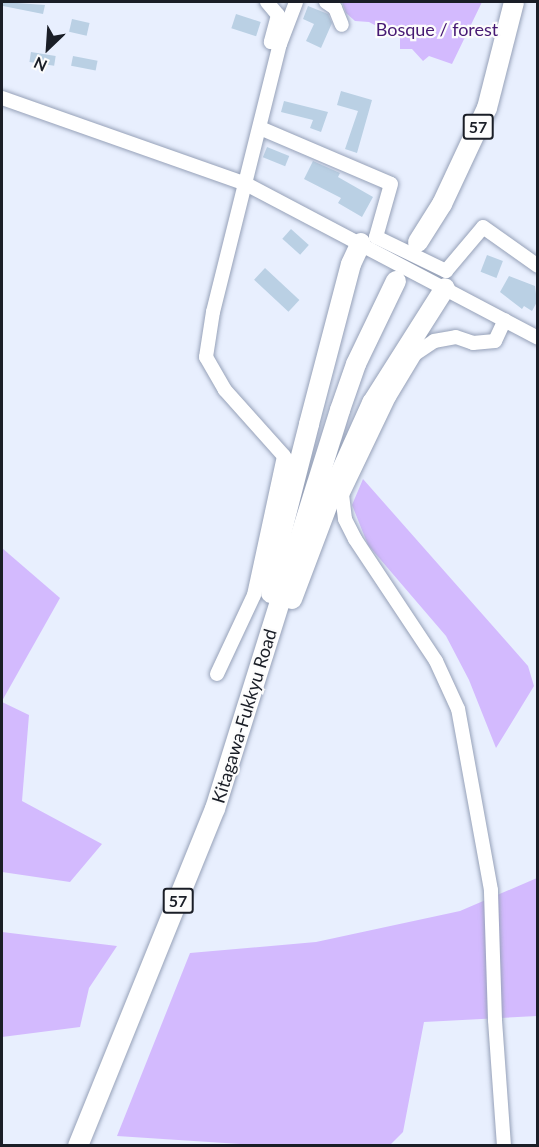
<!DOCTYPE html>
<style>
body{margin:0}
#map{position:relative;width:539px;height:1147px;overflow:hidden;background:#e8effe;font-family:Lato,sans-serif}
div>[style]{position:absolute}
.green>*{inset:0;background:#d3bafe}
.building>*{inset:0;background:#bad0e4;transform-origin:0 0}
.roads{filter:drop-shadow(0 0 2px #96a1b8) drop-shadow(0 0 2px #96a1b8)}
.minor>*{height:14px;margin:-7px;padding:0 7px;transform-origin:7px;border-radius:7px;background:#fff}
.highway>*{height:20px;margin:-10px;padding:0 10px;transform-origin:10px;border-radius:10px;background:#fff}
span{translate:-50% -50%;white-space:nowrap;text-align:center;line-height:1.15;-webkit-text-stroke:4.5px #fcfcfc;paint-order:stroke}
.shield-label span{padding:2px 4px;background:#fcfcfc;border:2px solid;border-radius:4px;-webkit-text-stroke-width:0}
.shield-label{font-size:16px;color:#1a1e27;font-weight:700}
.park-label{font-size:18px;color:#461973}
.street-label{font-size:18px;color:#1a1e27}
.frame{position:absolute;inset:0;border:3px solid #1a1e27;pointer-events:none}
.north{position:absolute;left:18px;top:18px;width:60px;height:60px;-webkit-text-stroke:4px #fcfcfc;paint-order:stroke;rotate:205deg;font-size:16px;font-weight:700;line-height:24px;text-align:center;color:#1a1e27}
.north::after{content:'';display:block;margin:auto;width:21px;height:27px;background:#1a1e27;clip-path:polygon(50% 0,100% 100%,50% 72%,0 100%)}
</style>
<div id="map">
<div class="green">
<i style="clip-path:polygon(342px 2px,482px 2px,452px 64px,429px 56px,423px 61px,412px 49px,400px 49px,400px 33px,394px 35px,369px 22px,355px 21px,346px 13px)"></i>
<i style="clip-path:polygon(363px 479px,528px 666px,534px 686px,496px 748px,469px 680px,446px 636px,368px 545px,352px 505px)"></i>
<i style="clip-path:polygon(2px 548px,60px 598px,2px 701px)"></i>
<i style="clip-path:polygon(2px 702px,29px 715px,22px 801px,102px 844px,70px 882px,2px 872px)"></i>
<i style="clip-path:polygon(537px 878px,537px 1016px,424px 1022px,403px 1132px,390px 1145px,255px 1145px,117px 1136px,190px 953px,316px 942px,460px 911px)"></i>
<i style="clip-path:polygon(2px 932px,117px 946px,89px 988px,80px 1027px,2px 1037px)"></i>
</div>
<div class="building">
<i style="clip-path:polygon(3px 2px,45px 5px,43px 14px,3px 6px)"></i>
<i style="clip-path:polygon(308px 6px,328px 14px,332px 23px,321px 48px,306px 41px,314px 24px,303px 19px)"></i>
<i style="left:236px;top:14px;width:26px;height:15px;rotate:18deg"></i>
<i style="left:72px;top:19px;width:18px;height:13px;rotate:13deg"></i>
<i style="left:31px;top:52px;width:25px;height:10px;rotate:9deg"></i>
<i style="left:73px;top:56px;width:25px;height:10px;rotate:11deg"></i>
<i style="clip-path:polygon(341px 91px,372px 100px,357px 153px,345px 149px,358px 111px,337px 105px)"></i>
<i style="clip-path:polygon(284px 101px,328px 112px,321px 132px,310px 128px,313px 120px,281px 112px)"></i>
<i style="left:267px;top:147px;width:24px;height:11px;rotate:22deg"></i>
<i style="clip-path:polygon(313px 161px,340px 173px,338px 177px,373px 197px,362px 217px,338px 203px,341px 198px,304px 179px)"></i>
<i style="left:291px;top:229px;width:24px;height:13px;rotate:42deg"></i>
<i style="left:487px;top:255px;width:17px;height:18px;rotate:21deg"></i>
<i style="left:265px;top:268px;width:47px;height:16px;rotate:43deg"></i>
<i style="clip-path:polygon(509px 276px,535px 286px,537px 302px,532px 311px,524px 306px,522px 309px,500px 292px)"></i>
</div>
<div class="roads">
<div class="minor">
<i style="left:267px;top:2px;width:17px;rotate:50deg"></i>
<i style="left:278px;top:15px;width:28px;rotate:105deg"></i>
<i style="left:271px;top:42px;width:9px;rotate:13deg"></i>
<i style="left:326px;top:2px;width:11px;rotate:34deg"></i>
<i style="left:335px;top:8px;width:18px;rotate:68deg"></i>
<i style="left:2px;top:98px;width:259px;rotate:19.4deg"></i>
<i style="left:246px;top:184px;width:330px;rotate:27.8deg"></i>
<i style="left:260px;top:128px;width:142px;rotate:23.1deg"></i>
<i style="left:391px;top:184px;width:55px;rotate:105.8deg"></i>
<i style="left:376px;top:237px;width:78px;rotate:25.9deg"></i>
<i style="left:446px;top:271px;width:57px;rotate:-49.9deg"></i>
<i style="left:483px;top:227px;width:67px;rotate:35.3deg"></i>
<i style="left:217px;top:674px;width:87px;rotate:-64.9deg"></i>
<i style="left:254px;top:595px;width:142px;rotate:-77.8deg"></i>
<i style="left:284px;top:456px;width:89px;rotate:-131.8deg"></i>
<i style="left:225px;top:390px;width:38px;rotate:-120deg"></i>
<i style="left:206px;top:357px;width:46px;rotate:-81.2deg"></i>
<i style="left:213px;top:312px;width:276px;rotate:-76deg"></i>
<i style="left:280px;top:44px;width:45px;rotate:-69.1deg"></i>
<i style="left:504px;top:1146px;width:126px;rotate:-94.1deg"></i>
<i style="left:495px;top:1020px;width:130px;rotate:-91.8deg"></i>
<i style="left:491px;top:890px;width:184px;rotate:-100.3deg"></i>
<i style="left:458px;top:709px;width:53px;rotate:-114.6deg"></i>
<i style="left:436px;top:661px;width:146px;rotate:-123.6deg"></i>
<i style="left:355px;top:539px;width:22px;rotate:-117deg"></i>
<i style="left:345px;top:519px;width:24px;rotate:-97deg"></i>
<i style="left:342px;top:495px;width:109px;rotate:-64.4deg"></i>
<i style="left:389px;top:397px;width:50px;rotate:-58.8deg"></i>
<i style="left:415px;top:354px;width:23px;rotate:-34deg"></i>
<i style="left:434px;top:341px;width:22px;rotate:-10deg"></i>
<i style="left:456px;top:337px;width:18px;rotate:19deg"></i>
<i style="left:473px;top:343px;width:22px;rotate:-5deg"></i>
<i style="left:495px;top:341px;width:23px;rotate:-65deg"></i>
</div>
<div class="highway">
<i style="left:418px;top:242px;width:45px;rotate:-57.7deg"></i>
<i style="left:442px;top:204px;width:106px;rotate:-64.9deg"></i>
<i style="left:487px;top:108px;width:109px;rotate:-75.7deg"></i>
<i style="left:271px;top:593px;width:43px;rotate:-82.1deg"></i>
<i style="left:277px;top:550px;width:130px;rotate:-75.7deg"></i>
<i style="left:309px;top:424px;width:165px;rotate:-75.3deg"></i>
<i style="left:351px;top:264px;width:23px;rotate:-65deg"></i>
<i style="left:292px;top:599px;width:122px;rotate:-69.3deg"></i>
<i style="left:335px;top:485px;width:90px;rotate:-65.7deg"></i>
<i style="left:372px;top:403px;width:136px;rotate:-57.6deg"></i>
<i style="left:78px;top:1146px;width:364px;rotate:-67.9deg"></i>
<i style="left:215px;top:809px;width:418px;rotate:-72.6deg"></i>
<i style="left:340px;top:410px;width:49px;rotate:-70.8deg"></i>
<i style="left:356px;top:364px;width:92px;rotate:-64.3deg"></i>
</div>
</div>
<div class="shield-label">
<span style="left:478px;top:127px">57</span>
<span style="left:178px;top:901px">57</span>
</div>
<div class="park-label">
<span style="left:437px;top:29px">Bosque / forest</span>
</div>
<div class="street-label">
<span style="left:244px;top:716px;rotate:-73deg">Kitagawa-Fukkyu Road</span>
</div>
<div class="frame"></div>
<div class="north">N</div>
</div>
